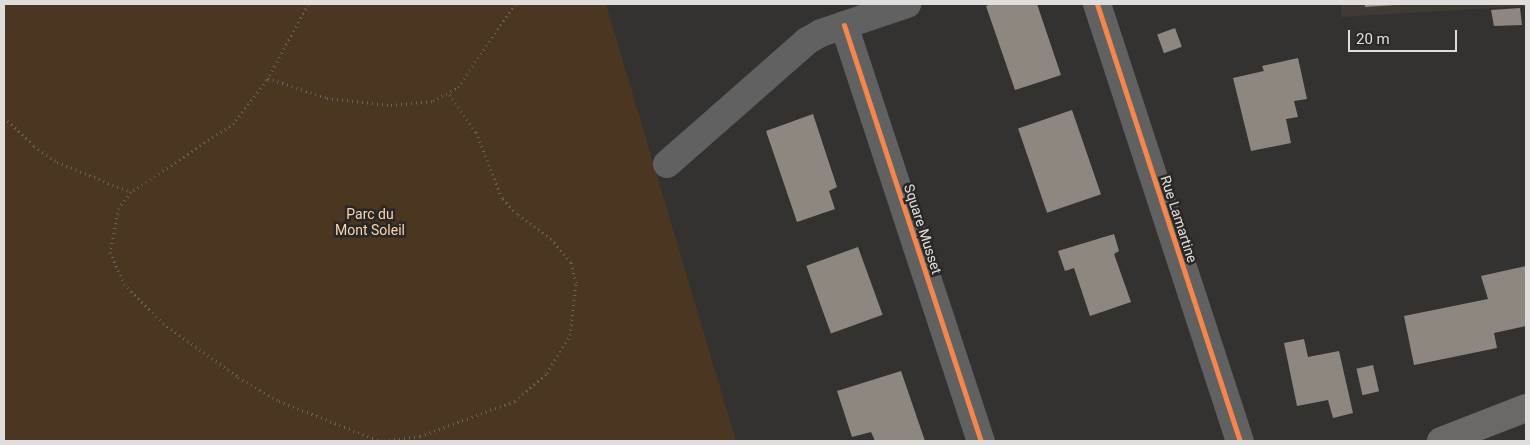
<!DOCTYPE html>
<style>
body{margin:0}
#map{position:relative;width:1530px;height:445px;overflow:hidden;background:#333231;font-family:Roboto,sans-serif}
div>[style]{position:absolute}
.built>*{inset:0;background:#403a34}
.green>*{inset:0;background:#4b3621}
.building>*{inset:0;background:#8e8780;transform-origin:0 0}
.path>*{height:3px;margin-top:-1.5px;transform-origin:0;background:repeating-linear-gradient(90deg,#656464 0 1px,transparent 0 5px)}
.minor>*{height:28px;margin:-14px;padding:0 14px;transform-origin:14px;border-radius:14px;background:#616161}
.major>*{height:28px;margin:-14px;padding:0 14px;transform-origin:14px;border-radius:14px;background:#6a6968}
.cycleway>*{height:5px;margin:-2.5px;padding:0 2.5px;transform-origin:2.5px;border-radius:2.5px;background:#f5874c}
span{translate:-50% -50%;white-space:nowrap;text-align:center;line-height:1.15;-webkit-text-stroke:5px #2a2826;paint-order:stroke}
.park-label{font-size:14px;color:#fcd4ae}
.street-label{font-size:14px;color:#e0dedd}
.frame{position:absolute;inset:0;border:5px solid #e0dedd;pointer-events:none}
.scale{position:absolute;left:1348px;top:30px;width:109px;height:22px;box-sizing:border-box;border:2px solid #e0dedd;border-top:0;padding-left:6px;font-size:15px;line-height:18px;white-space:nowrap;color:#e0dedd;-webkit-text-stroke:4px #2a2826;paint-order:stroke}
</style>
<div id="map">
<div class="built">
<i style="clip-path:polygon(1341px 4px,1526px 4px,1526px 6px,1341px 17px)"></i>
</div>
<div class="green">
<i style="clip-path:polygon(4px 4px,606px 4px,736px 441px,4px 441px)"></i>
</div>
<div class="building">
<i style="clip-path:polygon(992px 4px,1037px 4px,1061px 75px,1015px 90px,986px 6px)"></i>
<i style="clip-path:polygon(1365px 4px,1395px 4px,1395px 5px,1365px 7px)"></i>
<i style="clip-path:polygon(1520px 8px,1522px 25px,1494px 26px,1491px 10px)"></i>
<i style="left:1175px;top:28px;width:20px;height:19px;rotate:70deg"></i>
<i style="clip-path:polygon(1298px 58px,1307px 99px,1294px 101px,1298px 117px,1286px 119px,1291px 143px,1251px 151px,1233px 78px,1264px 71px,1262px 66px)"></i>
<i style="left:1072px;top:110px;width:89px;height:57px;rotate:71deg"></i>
<i style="clip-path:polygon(813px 114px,837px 187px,829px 191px,835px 209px,797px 222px,766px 131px)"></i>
<i style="clip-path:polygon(1114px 234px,1119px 251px,1114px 254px,1131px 302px,1090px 316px,1074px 268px,1065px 271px,1058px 251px)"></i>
<i style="left:858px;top:247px;width:72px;height:55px;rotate:70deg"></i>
<i style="clip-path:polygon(1526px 266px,1526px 326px,1494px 333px,1497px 348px,1414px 365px,1404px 316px,1488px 299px,1481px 276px)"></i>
<i style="clip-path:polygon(1304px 339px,1308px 357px,1339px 351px,1353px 413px,1333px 418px,1328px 400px,1297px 406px,1284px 343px)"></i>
<i style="left:1373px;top:365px;width:27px;height:17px;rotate:77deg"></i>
<i style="clip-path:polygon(901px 371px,925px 441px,875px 441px,871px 432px,852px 437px,837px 391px)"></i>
</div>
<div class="path">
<i style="left:308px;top:4px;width:86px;rotate:118.3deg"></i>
<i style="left:267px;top:80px;width:54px;rotate:127.5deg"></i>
<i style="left:234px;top:123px;width:124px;rotate:146.2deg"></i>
<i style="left:131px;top:192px;width:20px;rotate:127deg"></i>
<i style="left:119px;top:208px;width:45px;rotate:101.6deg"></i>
<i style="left:110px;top:252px;width:35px;rotate:66deg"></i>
<i style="left:124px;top:284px;width:55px;rotate:45deg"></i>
<i style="left:163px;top:323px;width:92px;rotate:35.8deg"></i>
<i style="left:238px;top:377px;width:48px;rotate:30.3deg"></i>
<i style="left:279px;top:401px;width:109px;rotate:21.6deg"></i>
<i style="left:268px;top:78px;width:62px;rotate:18.7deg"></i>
<i style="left:327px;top:98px;width:64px;rotate:6.2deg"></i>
<i style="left:391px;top:105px;width:42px;rotate:-5.4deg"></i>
<i style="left:433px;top:101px;width:29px;rotate:-29deg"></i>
<i style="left:458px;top:87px;width:101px;rotate:-55.5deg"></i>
<i style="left:4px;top:117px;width:42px;rotate:44deg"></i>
<i style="left:34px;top:146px;width:28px;rotate:35deg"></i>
<i style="left:57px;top:162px;width:80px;rotate:22.1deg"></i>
<i style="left:384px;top:441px;width:36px;rotate:-8deg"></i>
<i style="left:420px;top:436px;width:101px;rotate:-20.2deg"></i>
<i style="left:515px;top:401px;width:43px;rotate:-41.2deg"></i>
<i style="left:547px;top:373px;width:44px;rotate:-58.8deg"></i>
<i style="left:570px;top:335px;width:52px;rotate:-83.4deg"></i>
<i style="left:576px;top:283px;width:22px;rotate:-103deg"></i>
<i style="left:571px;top:262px;width:30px;rotate:-131deg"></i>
<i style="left:551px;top:239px;width:42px;rotate:-143.7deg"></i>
<i style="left:517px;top:214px;width:22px;rotate:-133deg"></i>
<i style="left:502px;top:198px;width:71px;rotate:-111.5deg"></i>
<i style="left:476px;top:132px;width:47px;rotate:-125.4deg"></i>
</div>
<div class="minor">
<i style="left:1097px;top:4px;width:460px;rotate:71.9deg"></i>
<i style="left:844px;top:25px;width:438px;rotate:71.8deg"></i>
<i style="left:667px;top:164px;width:186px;rotate:-41.3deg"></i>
<i style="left:807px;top:41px;width:16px;rotate:-30deg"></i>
<i style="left:821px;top:33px;width:91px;rotate:-18.6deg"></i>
</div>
<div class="major">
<i style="left:1441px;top:441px;width:91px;rotate:-21.2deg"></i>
</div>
<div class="cycleway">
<i style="left:1097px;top:4px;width:460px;rotate:71.9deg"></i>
<i style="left:844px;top:25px;width:438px;rotate:71.8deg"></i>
</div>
<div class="park-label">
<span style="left:370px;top:222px">Parc du<br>Mont Soleil</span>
</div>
<div class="street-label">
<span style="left:1179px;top:219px;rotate:72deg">Rue Lamartine</span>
<span style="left:923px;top:229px;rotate:72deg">Square Musset</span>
</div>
<div class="frame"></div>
<div class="scale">20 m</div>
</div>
